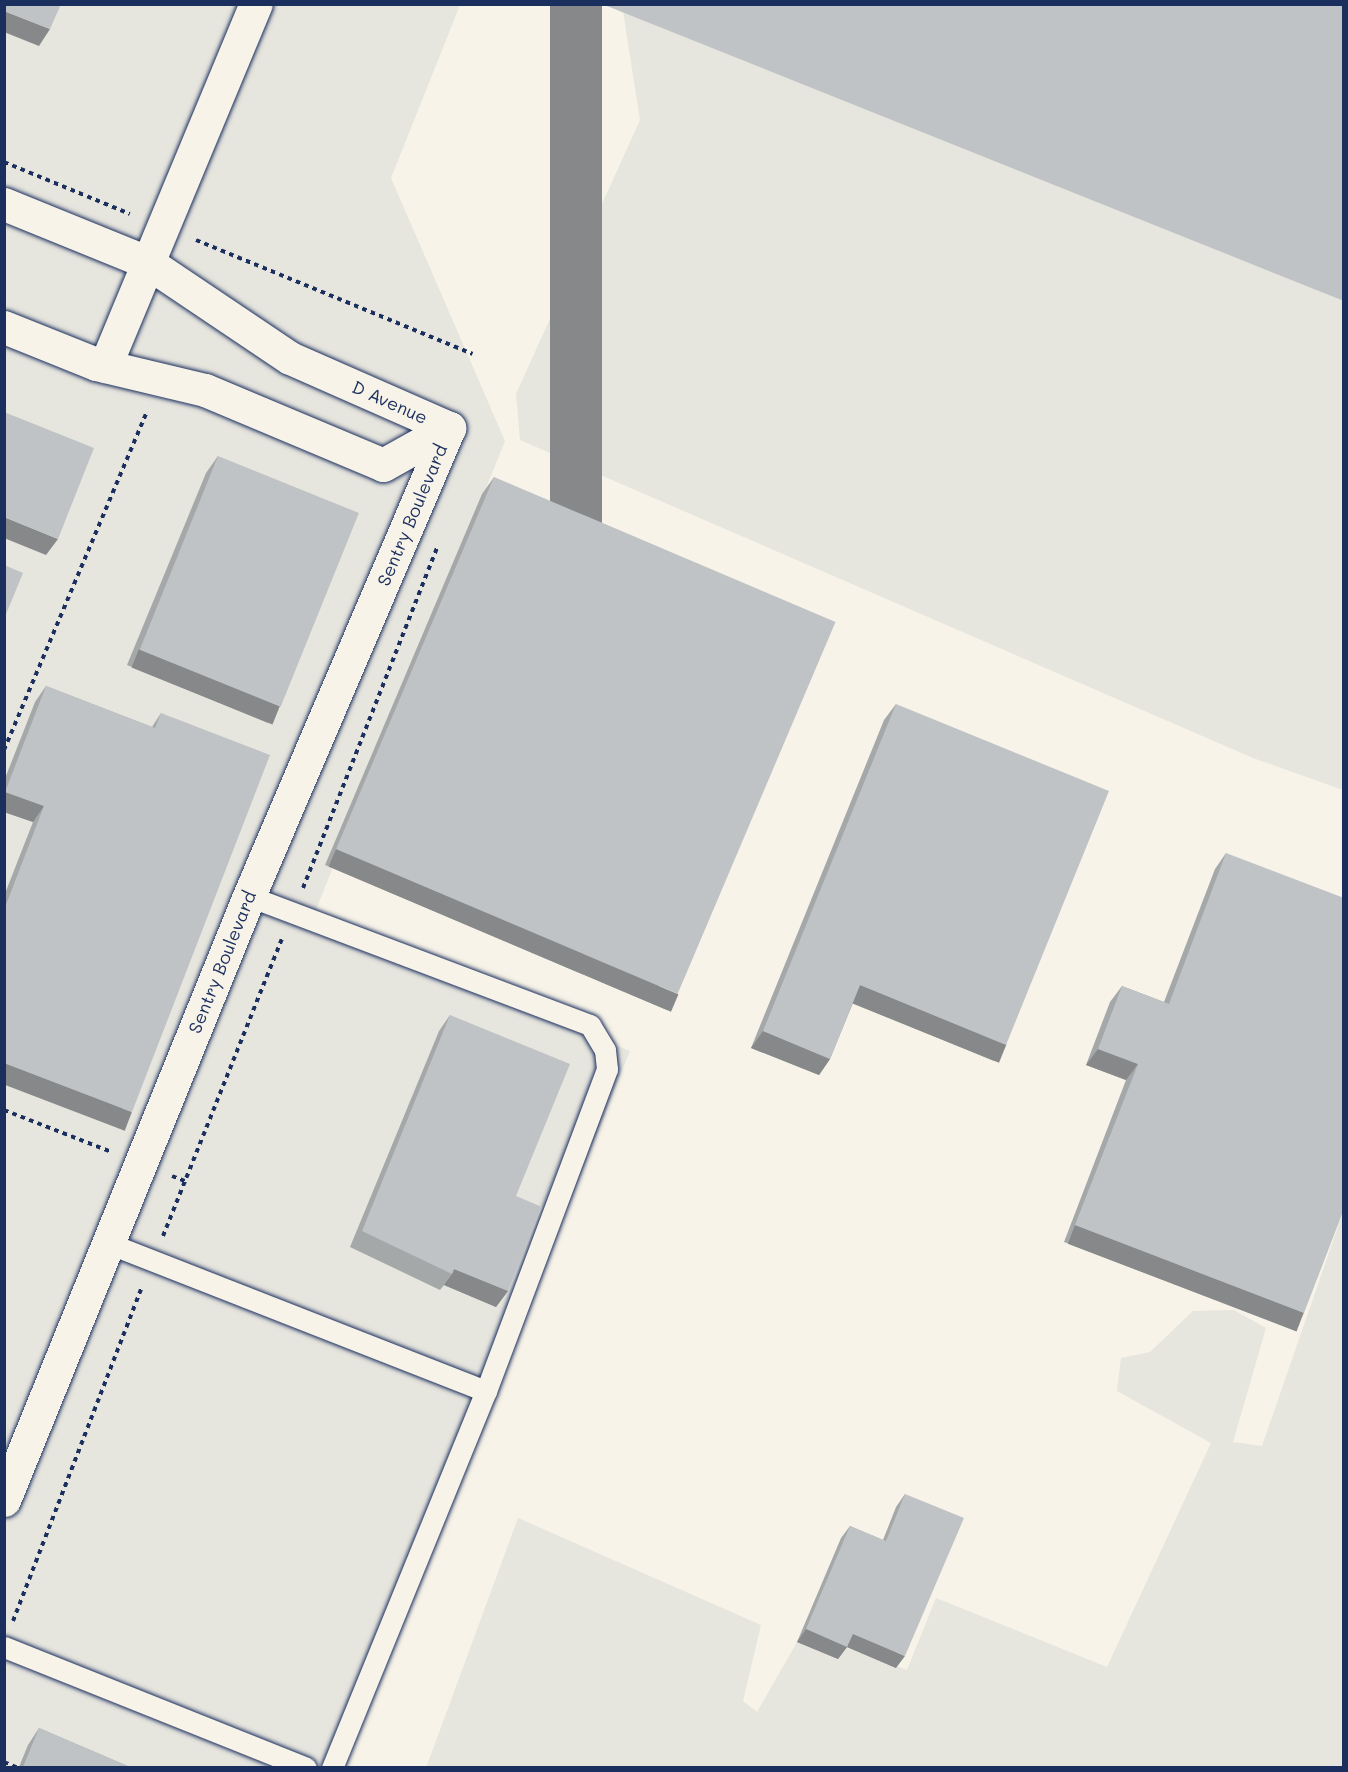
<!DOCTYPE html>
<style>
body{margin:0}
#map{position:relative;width:1348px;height:1772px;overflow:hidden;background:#f7f3e8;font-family:Mali,sans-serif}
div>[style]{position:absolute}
.built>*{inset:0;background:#e6e5de}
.path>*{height:4px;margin-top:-2px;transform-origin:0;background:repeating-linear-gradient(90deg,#1b2f5e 0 4.5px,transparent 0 9px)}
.roads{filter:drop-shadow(0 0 2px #1b2f5e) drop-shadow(0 0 2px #1b2f5e)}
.service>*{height:21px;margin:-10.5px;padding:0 10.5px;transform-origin:10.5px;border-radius:10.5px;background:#f7f3e8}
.minor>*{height:33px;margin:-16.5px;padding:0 16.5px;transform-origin:16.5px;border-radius:16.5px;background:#f7f3e8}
.wall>*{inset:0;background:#a5a8a9}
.shaded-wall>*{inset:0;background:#86888a;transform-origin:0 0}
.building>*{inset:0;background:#c0c3c5;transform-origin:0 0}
span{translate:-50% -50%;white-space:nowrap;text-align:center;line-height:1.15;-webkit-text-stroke:5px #f7f3e8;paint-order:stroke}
.street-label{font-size:18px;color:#1b2f5e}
.frame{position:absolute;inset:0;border:6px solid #1b2f5e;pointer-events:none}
</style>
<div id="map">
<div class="built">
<i style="clip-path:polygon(5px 5px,460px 5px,391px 178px,505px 441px,311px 922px,630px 1051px,344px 1767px,5px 1768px)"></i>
<i style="clip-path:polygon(622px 5px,1343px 273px,1343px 790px,1253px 758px,520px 440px,516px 394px,640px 120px)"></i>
<i style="clip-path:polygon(1343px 1212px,1343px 1767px,426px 1768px,518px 1518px,761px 1625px,743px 1701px,757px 1712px,797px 1642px,838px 1659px,844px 1646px,907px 1670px,936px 1598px,1107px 1667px,1211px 1443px,1117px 1391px,1121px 1358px,1150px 1352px,1193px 1311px,1234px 1310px,1266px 1328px,1233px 1442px,1262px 1446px)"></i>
</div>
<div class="path">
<i style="left:4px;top:162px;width:136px;rotate:22.4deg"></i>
<i style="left:196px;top:240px;width:299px;rotate:22.4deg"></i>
<i style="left:4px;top:750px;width:368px;rotate:-67.1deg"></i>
<i style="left:303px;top:888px;width:366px;rotate:-68.5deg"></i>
<i style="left:4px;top:1110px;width:113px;rotate:21.3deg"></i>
<i style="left:172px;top:1176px;width:14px;rotate:21deg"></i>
<i style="left:163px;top:1236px;width:320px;rotate:-68.2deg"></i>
<i style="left:13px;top:1621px;width:358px;rotate:-68.9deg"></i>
<i style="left:4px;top:1762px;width:15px;rotate:23deg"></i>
</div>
<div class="roads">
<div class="service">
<i style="left:108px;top:1243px;width:406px;rotate:21.4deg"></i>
<i style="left:486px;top:1391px;width:344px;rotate:-69.4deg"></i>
<i style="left:607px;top:1069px;width:19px;rotate:-96deg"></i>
<i style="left:605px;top:1050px;width:29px;rotate:-121deg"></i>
<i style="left:590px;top:1025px;width:365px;rotate:-159.3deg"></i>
<i style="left:4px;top:1647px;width:325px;rotate:21.8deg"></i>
<i style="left:332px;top:1768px;width:407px;rotate:-67.8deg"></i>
</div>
<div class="minor">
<i style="left:4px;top:204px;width:154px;rotate:22.1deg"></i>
<i style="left:147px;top:262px;width:172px;rotate:33.9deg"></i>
<i style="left:290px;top:358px;width:174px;rotate:23.8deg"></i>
<i style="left:4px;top:327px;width:99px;rotate:21.9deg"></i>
<i style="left:96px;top:364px;width:112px;rotate:13.4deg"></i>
<i style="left:205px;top:390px;width:193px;rotate:22.8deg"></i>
<i style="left:383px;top:465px;width:76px;rotate:-29.3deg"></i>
<i style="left:105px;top:366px;width:392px;rotate:-67.4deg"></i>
<i style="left:4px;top:1500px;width:652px;rotate:-67.92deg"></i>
<i style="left:249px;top:896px;width:509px;rotate:-66.86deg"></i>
</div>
</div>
<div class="wall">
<i style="clip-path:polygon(218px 456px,268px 723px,127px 665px,206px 473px)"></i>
<i style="clip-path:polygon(494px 477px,667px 1010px,325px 865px,482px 494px)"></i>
<i style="clip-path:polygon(46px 686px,152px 727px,161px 713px,121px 1128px,4px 1083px,4px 896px,33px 822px,4px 812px,4px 781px,35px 702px)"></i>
<i style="clip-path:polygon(896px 704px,1006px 1045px,994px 1061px,853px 1003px,830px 1059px,819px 1075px,751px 1048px,884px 720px)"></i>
<i style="clip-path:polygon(1226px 853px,1304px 1313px,1292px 1329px,1064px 1242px,1126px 1080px,1086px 1065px,1110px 1002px,1122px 986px,1164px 1002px,1215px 869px)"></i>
<i style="clip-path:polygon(450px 1015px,516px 1196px,508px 1291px,496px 1307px,444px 1285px,440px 1290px,350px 1247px,439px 1031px)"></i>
<i style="clip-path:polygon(905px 1494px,896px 1668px,847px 1647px,838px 1659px,797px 1642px,841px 1538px,850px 1526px,883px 1540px,896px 1507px)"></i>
<i style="clip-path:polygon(39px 1728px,130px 1767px,19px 1767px,28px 1745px)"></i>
</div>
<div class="shaded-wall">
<i style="left:550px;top:4px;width:52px;height:855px"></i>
<i style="clip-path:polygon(4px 11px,50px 29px,39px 46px,4px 32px)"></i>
<i style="clip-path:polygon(4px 517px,58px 539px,46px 555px,4px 538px)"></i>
<i style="left:139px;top:649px;width:152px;height:20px;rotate:22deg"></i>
<i style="clip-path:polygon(5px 792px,44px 806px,33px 822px,4px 812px,4px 793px)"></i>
<i style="left:336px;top:849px;width:372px;height:19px;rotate:23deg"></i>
<i style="left:860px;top:985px;width:158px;height:20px;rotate:22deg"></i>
<i style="clip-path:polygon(763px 1031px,830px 1059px,819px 1075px,751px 1048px)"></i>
<i style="clip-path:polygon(1098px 1049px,1138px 1064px,1126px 1080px,1086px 1065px)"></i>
<i style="left:4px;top:1063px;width:137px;height:20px;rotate:21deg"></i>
<i style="left:1075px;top:1225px;width:245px;height:20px;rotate:21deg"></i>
<i style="clip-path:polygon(454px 1269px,508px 1291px,496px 1307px,444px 1285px,452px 1274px)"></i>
<i style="clip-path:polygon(806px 1629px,853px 1634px,905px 1656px,896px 1668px,847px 1647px,838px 1659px,797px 1642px)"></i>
</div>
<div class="building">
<i style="clip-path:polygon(4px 4px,61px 4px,50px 29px,4px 11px)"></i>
<i style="clip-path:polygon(602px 4px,1344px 4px,1344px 301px)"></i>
<i style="clip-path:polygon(4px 412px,94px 448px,58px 539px,4px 517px)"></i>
<i style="left:218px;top:456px;width:152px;height:209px;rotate:22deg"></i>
<i style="left:494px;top:477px;width:371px;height:404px;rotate:23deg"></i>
<i style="clip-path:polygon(4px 565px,23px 573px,4px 619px)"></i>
<i style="clip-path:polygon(46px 686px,155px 728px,161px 713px,270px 755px,132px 1112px,4px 1063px,4px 910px,44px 806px,5px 792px)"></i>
<i style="clip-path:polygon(896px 704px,1109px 791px,1006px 1045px,860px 985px,830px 1059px,763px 1031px)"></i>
<i style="clip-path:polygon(1226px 853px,1344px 898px,1344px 1209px,1304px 1313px,1075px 1225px,1138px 1064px,1098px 1049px,1122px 986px,1169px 1004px)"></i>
<i style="clip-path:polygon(450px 1015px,570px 1064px,516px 1196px,542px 1207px,508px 1291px,454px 1269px,452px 1274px,362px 1231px)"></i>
<i style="clip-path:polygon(905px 1494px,964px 1518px,905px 1656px,853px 1634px,847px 1647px,806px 1629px,850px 1526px,886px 1541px)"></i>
<i style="clip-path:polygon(39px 1728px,130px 1767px,23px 1767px)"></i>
</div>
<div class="street-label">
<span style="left:390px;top:402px;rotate:24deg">D Avenue</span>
<span style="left:412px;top:515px;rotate:-67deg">Sentry Boulevard</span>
<span style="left:222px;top:962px;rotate:-68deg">Sentry Boulevard</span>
</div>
<div class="frame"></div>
</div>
